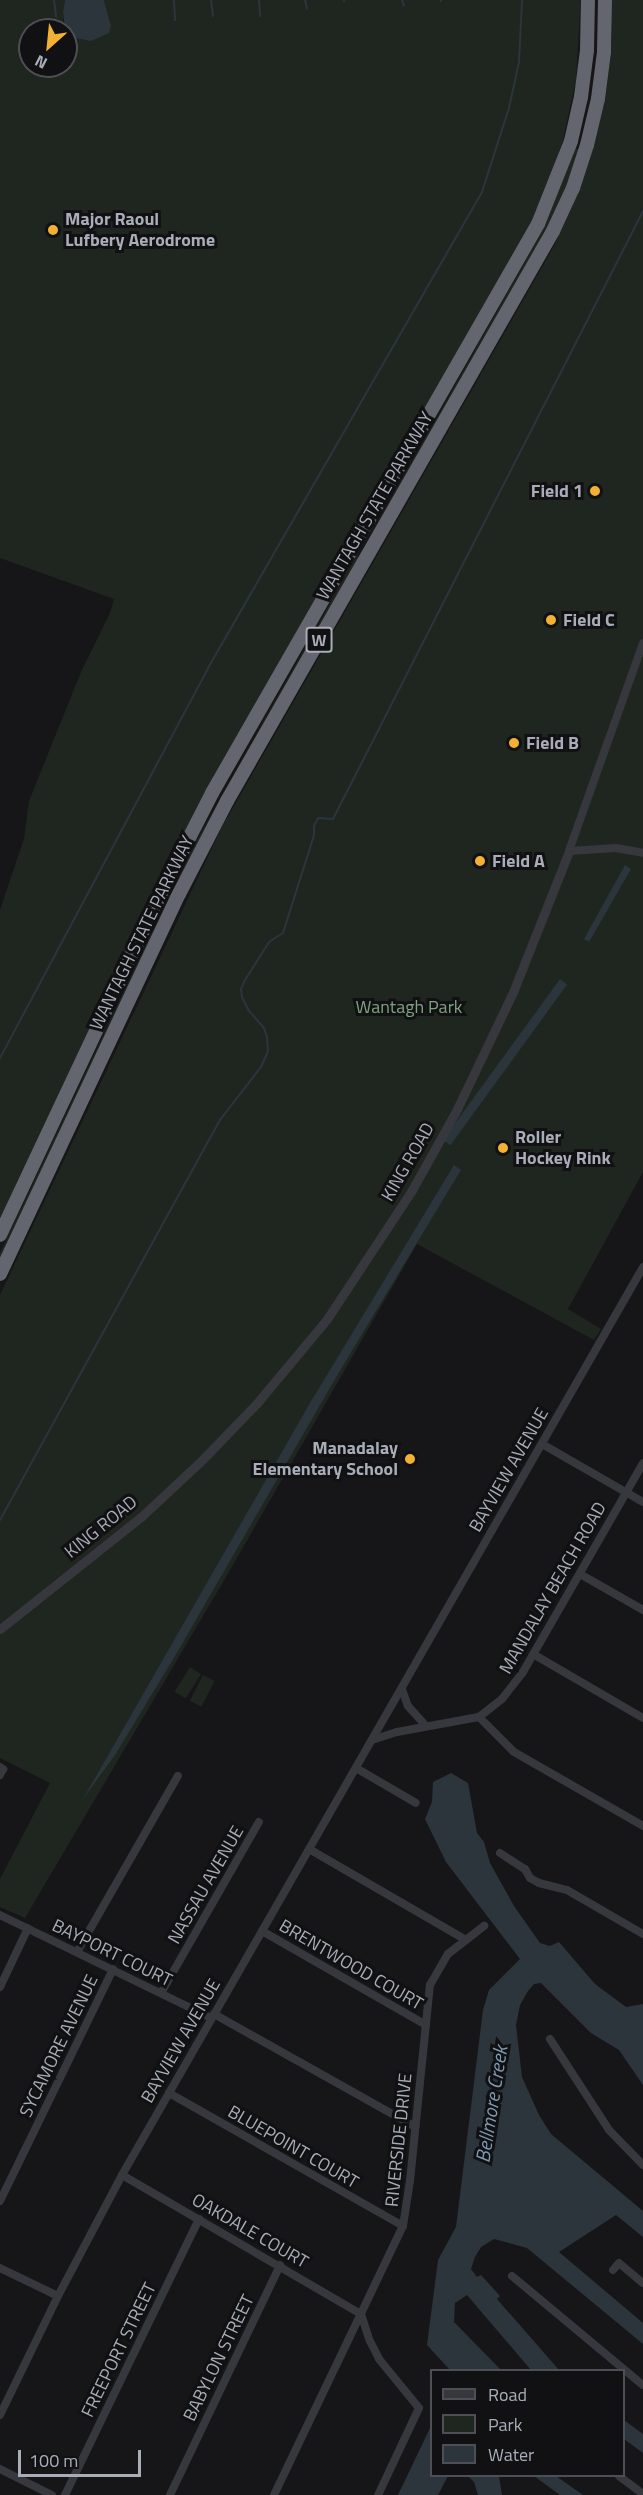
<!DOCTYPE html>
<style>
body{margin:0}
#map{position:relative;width:643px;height:2495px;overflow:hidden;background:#161618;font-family:"Titillium Web",sans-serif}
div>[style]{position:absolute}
.green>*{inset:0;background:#1e261f;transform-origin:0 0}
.water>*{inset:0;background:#2c353c;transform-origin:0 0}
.stream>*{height:2px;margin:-1px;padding:0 1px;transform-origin:1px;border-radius:1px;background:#2c353c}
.minor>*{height:8px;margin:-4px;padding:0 4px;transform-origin:4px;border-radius:4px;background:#37383d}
.tertiary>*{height:9px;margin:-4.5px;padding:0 4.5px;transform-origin:4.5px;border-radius:4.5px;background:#37383d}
.motorway>*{height:14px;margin:-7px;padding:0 7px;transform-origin:7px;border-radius:7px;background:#63666e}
.dots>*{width:16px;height:16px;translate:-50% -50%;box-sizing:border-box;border:3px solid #111113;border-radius:50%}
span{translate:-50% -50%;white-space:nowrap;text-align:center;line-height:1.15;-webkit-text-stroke:6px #111113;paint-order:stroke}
.shield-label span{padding:2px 4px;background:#111113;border:2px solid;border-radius:4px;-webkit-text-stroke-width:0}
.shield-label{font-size:16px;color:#a8adb8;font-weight:700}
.poi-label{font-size:18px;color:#a8adb8;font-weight:700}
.left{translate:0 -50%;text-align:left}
.right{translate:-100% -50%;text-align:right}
.street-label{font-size:18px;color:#a8adb8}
.park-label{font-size:18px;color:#7fa381}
.water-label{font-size:20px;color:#7f9bb3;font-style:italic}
.legend{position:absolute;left:430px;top:2369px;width:195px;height:108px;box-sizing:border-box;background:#111113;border:2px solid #4d4f55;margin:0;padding:8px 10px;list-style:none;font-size:18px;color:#a8adb8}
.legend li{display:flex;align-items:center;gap:12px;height:30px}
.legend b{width:30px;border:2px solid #4d4f55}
.north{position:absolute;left:18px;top:18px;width:60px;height:60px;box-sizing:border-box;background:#111113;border:2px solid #4d4f55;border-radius:50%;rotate:207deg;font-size:16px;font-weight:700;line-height:24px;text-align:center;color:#a8adb8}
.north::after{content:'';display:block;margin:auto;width:21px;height:27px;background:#f2b134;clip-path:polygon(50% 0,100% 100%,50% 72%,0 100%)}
.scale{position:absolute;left:18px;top:2450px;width:123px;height:27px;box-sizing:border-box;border:3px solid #a8adb8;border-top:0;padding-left:8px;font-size:18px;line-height:21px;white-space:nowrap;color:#a8adb8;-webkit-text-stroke:4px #111113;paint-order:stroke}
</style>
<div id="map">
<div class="green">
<i style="clip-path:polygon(0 0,65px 0,63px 12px,64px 30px,30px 30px,30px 66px,66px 66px,66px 36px,110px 21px,104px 0,580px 0,580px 12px,576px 80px,563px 140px,549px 184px,529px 229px,242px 728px,0 1220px,0 910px,24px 839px,29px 801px,81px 672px,110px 613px,114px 599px,0 558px)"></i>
<i style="clip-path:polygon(611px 0,643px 0,643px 1172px,568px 1309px,601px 1329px,594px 1340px,417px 1244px,226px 1577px,25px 1918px,0 1907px,0 1879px,50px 1783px,0 1758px,0 1295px,222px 827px,554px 246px,577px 196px,605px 102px,612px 42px)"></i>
<i style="clip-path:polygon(575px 148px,579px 149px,571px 175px,547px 232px,364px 546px,543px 230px)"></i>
<i style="clip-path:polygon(357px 555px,360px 558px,256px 739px,0 1262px,0 1253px,188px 856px)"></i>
<i style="left:190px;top:1667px;width:13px;height:29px;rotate:32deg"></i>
<i style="left:203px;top:1675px;width:13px;height:29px;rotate:27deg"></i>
</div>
<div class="water">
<i style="clip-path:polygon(65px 0,104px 0,111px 26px,109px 33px,91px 41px,66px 36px,63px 12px)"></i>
<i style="clip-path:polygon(625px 865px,631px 869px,589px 942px,584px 939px)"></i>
<i style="left:560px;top:979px;width:9px;height:199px;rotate:36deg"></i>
<i style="clip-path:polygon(454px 1165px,461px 1170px,450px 1188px,338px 1374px,175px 1656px,115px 1755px,83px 1799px,310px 1403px)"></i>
<i style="clip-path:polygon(451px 1773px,468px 1783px,477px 1833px,484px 1842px,490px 1863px,514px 1906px,540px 1943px,550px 1946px,559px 1942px,595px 1984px,626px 2007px,643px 2004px,643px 2085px,619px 2050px,591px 2033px,541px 1983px,534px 1984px,528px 1991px,520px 2005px,516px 2025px,522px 2077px,539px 2115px,551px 2134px,643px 2211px,643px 2237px,616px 2215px,559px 2252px,643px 2323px,643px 2344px,527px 2248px,494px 2239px,481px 2247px,475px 2257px,471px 2269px,477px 2277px,481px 2275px,500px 2296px,497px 2299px,559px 2370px,531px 2370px,467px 2295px,455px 2303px,454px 2322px,501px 2370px,450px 2370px,427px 2345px,438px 2260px,456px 2227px,483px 2010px,489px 1990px,520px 1959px,446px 1862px,425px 1819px,432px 1802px,433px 1782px)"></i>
<i style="clip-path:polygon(624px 2420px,643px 2434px,643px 2453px,624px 2439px)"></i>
<i style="clip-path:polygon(431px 2426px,432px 2476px,448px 2476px,438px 2495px,398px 2495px)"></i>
<i style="clip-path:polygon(468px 2476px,499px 2476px,502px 2495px,478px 2495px,474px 2482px)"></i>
<i style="clip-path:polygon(534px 2476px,556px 2476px,583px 2495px,560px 2495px)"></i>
</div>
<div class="stream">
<i style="left:54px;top:0;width:17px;rotate:83deg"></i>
<i style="left:174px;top:0;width:20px;rotate:87deg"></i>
<i style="left:211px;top:0;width:16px;rotate:83deg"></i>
<i style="left:259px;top:0;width:16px;rotate:86deg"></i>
<i style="left:305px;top:0;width:9px;rotate:77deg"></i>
<i style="left:344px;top:0;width:1px;rotate:90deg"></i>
<i style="left:402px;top:0;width:6px;rotate:72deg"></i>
<i style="left:441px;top:0;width:1px;rotate:90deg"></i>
<i style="left:0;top:1058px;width:442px;rotate:-61.9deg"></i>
<i style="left:208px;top:668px;width:549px;rotate:-60.07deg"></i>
<i style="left:482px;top:192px;width:88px;rotate:-72.2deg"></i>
<i style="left:509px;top:108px;width:47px;rotate:-77.7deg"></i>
<i style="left:519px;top:62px;width:62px;rotate:-87.2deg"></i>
<i style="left:0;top:1520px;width:457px;rotate:-61.2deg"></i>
<i style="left:220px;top:1120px;width:67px;rotate:-52.3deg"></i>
<i style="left:261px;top:1067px;width:17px;rotate:-66deg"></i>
<i style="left:268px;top:1051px;width:14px;rotate:-94deg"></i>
<i style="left:267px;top:1037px;width:9px;rotate:-108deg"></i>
<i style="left:264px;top:1028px;width:23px;rotate:-131deg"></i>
<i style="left:249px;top:1011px;width:16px;rotate:-117deg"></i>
<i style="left:242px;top:997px;width:8px;rotate:-97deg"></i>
<i style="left:241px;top:989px;width:10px;rotate:-66deg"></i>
<i style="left:245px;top:980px;width:45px;rotate:-57.7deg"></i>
<i style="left:269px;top:942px;width:17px;rotate:-33deg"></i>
<i style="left:283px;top:933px;width:103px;rotate:-72.4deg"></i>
<i style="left:314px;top:835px;width:9px;rotate:-90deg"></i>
<i style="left:314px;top:826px;width:9px;rotate:-63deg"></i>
<i style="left:318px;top:818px;width:15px;rotate:4deg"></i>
<i style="left:333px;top:819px;width:682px;rotate:-62.98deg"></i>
</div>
<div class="minor">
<i style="left:643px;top:643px;width:221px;rotate:109.6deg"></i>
<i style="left:569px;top:851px;width:47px;rotate:-3.7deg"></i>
<i style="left:616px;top:848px;width:27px;rotate:10deg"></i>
<i style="left:542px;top:1444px;width:116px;rotate:29.9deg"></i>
<i style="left:580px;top:1574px;width:73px;rotate:29.7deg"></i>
<i style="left:533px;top:1654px;width:127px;rotate:30.2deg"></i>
<i style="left:402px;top:1689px;width:18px;rotate:71deg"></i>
<i style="left:408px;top:1706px;width:27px;rotate:48deg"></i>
<i style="left:479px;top:1717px;width:49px;rotate:45deg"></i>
<i style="left:514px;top:1752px;width:149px;rotate:29.8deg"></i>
<i style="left:372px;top:1740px;width:26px;rotate:-18deg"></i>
<i style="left:397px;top:1732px;width:83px;rotate:-10.4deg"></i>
<i style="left:479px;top:1717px;width:29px;rotate:-38deg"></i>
<i style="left:502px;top:1699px;width:34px;rotate:-52deg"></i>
<i style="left:523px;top:1672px;width:241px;rotate:-60.1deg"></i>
<i style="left:0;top:1767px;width:4px;rotate:34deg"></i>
<i style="left:3px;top:1769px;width:7px;rotate:117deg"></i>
<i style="left:356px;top:1768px;width:69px;rotate:30.3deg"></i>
<i style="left:309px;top:1849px;width:181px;rotate:30.1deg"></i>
<i style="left:500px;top:1853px;width:30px;rotate:33deg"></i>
<i style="left:525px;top:1869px;width:10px;rotate:61deg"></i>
<i style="left:530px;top:1878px;width:10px;rotate:29deg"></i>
<i style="left:539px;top:1883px;width:29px;rotate:14deg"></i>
<i style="left:567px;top:1890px;width:88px;rotate:30.1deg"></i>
<i style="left:0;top:1915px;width:235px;rotate:26deg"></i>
<i style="left:262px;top:1931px;width:189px;rotate:29.8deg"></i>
<i style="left:77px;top:1952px;width:203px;rotate:-60.2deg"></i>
<i style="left:0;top:1987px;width:65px;rotate:-64.6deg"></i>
<i style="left:161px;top:1993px;width:197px;rotate:-60.2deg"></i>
<i style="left:214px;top:2014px;width:231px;rotate:29.3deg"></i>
<i style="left:550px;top:2039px;width:108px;rotate:57deg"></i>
<i style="left:609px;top:2130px;width:49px;rotate:45.8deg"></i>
<i style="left:169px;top:2093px;width:269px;rotate:29.6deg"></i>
<i style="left:122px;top:2175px;width:276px;rotate:30.2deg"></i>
<i style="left:361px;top:2314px;width:28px;rotate:72deg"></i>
<i style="left:370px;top:2341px;width:20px;rotate:63deg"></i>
<i style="left:379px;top:2359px;width:63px;rotate:50.8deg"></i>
<i style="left:419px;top:2408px;width:96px;rotate:115.2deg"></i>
<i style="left:0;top:2201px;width:258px;rotate:-64deg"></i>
<i style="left:0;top:2268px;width:64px;rotate:25.8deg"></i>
<i style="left:613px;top:2270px;width:9px;rotate:-49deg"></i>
<i style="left:619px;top:2263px;width:31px;rotate:40deg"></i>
<i style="left:512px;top:2276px;width:170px;rotate:39.8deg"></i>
<i style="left:0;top:2415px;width:132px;rotate:-64deg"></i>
<i style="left:58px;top:2296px;width:137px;rotate:-62.1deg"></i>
<i style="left:122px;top:2175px;width:1047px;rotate:-60.15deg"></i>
<i style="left:0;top:2469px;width:58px;rotate:26.6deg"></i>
<i style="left:619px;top:2476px;width:30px;rotate:37deg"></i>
<i style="left:65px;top:2495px;width:307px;rotate:-64.1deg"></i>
<i style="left:170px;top:2495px;width:255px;rotate:-64.4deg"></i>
<i style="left:274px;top:2495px;width:298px;rotate:-64.4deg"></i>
<i style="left:403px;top:2226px;width:46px;rotate:-81.2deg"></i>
<i style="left:410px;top:2181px;width:197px;rotate:-84.2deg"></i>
<i style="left:430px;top:1985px;width:36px;rotate:-60deg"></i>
<i style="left:448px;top:1954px;width:46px;rotate:-37.9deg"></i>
</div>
<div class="tertiary">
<i style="left:0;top:1629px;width:180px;rotate:-38.5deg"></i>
<i style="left:141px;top:1517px;width:85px;rotate:-43.1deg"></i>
<i style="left:203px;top:1459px;width:78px;rotate:-46deg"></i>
<i style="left:257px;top:1403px;width:109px;rotate:-50.2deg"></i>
<i style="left:327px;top:1319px;width:154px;rotate:-56.6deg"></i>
<i style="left:412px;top:1190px;width:93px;rotate:-60.9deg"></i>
<i style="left:457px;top:1109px;width:130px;rotate:-64.4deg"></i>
<i style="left:513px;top:992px;width:152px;rotate:-68.3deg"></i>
</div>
<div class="motorway">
<i style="left:0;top:1235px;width:385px;rotate:-64.8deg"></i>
<i style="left:164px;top:887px;width:106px;rotate:-62.9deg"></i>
<i style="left:212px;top:793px;width:656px;rotate:-60.19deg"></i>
<i style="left:538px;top:224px;width:89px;rotate:-68.3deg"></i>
<i style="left:571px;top:141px;width:45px;rotate:-77.2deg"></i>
<i style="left:581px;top:97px;width:47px;rotate:-82.7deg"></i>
<i style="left:587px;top:50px;width:50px;rotate:-88.9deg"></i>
<i style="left:0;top:1274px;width:420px;rotate:-64.8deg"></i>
<i style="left:179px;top:894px;width:105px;rotate:-62.7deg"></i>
<i style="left:227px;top:801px;width:657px;rotate:-60.23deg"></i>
<i style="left:553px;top:231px;width:47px;rotate:-65.1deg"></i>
<i style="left:573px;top:188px;width:45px;rotate:-72deg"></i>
<i style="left:587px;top:145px;width:47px;rotate:-76.6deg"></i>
<i style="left:598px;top:99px;width:47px;rotate:-82.7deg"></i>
<i style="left:604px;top:52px;width:52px;rotate:-88.9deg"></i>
</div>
<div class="dots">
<i style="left:53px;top:230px;background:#f2b134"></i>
<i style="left:595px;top:491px;background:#f2b134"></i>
<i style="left:551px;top:620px;background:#f2b134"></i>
<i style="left:514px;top:743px;background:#f2b134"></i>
<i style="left:480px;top:861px;background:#f2b134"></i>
<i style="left:503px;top:1148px;background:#f2b134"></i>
<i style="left:410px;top:1459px;background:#f2b134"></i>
</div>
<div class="shield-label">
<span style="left:319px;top:640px">W</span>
</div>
<div class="poi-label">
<span class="left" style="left:65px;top:230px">Major Raoul<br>Lufbery Aerodrome</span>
<span class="right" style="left:583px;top:491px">Field 1</span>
<span class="left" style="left:563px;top:620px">Field C</span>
<span class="left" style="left:526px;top:743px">Field B</span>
<span class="left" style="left:492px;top:861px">Field A</span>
<span class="left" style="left:515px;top:1148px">Roller<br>Hockey Rink</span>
<span class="right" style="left:398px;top:1459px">Manadalay<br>Elementary School</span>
</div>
<div class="street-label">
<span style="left:375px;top:506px;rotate:-60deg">WANTAGH STATE PARKWAY</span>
<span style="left:142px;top:933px;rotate:-64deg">WANTAGH STATE PARKWAY</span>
<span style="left:408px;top:1162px;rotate:-60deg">KING ROAD</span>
<span style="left:509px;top:1470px;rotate:-60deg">BAYVIEW AVENUE</span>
<span style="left:101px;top:1527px;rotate:-39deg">KING ROAD</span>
<span style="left:553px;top:1588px;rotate:-60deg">MANDALAY BEACH ROAD</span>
<span style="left:206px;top:1885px;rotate:-60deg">NASSAU AVENUE</span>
<span style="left:112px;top:1953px;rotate:26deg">BAYPORT COURT</span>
<span style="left:351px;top:1965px;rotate:30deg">BRENTWOOD COURT</span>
<span style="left:181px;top:2041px;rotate:-60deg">BAYVIEW AVENUE</span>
<span style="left:59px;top:2046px;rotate:-64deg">SYCAMORE AVENUE</span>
<span style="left:399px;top:2140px;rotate:-84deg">RIVERSIDE DRIVE</span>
<span style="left:293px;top:2147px;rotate:30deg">BLUEPOINT COURT</span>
<span style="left:250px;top:2231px;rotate:30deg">OAKDALE COURT</span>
<span style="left:119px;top:2350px;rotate:-64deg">FREEPORT STREET</span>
<span style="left:219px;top:2358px;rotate:-64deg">BABYLON STREET</span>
</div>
<div class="park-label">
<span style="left:409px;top:1007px">Wantagh Park</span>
</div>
<div class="water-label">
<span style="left:491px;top:2104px;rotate:-81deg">Bellmore Creek</span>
</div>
<ul class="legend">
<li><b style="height:8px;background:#37383d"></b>Road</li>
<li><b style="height:16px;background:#1e261f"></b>Park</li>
<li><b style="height:16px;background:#2c353c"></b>Water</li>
</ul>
<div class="north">N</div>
<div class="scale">100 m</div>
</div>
